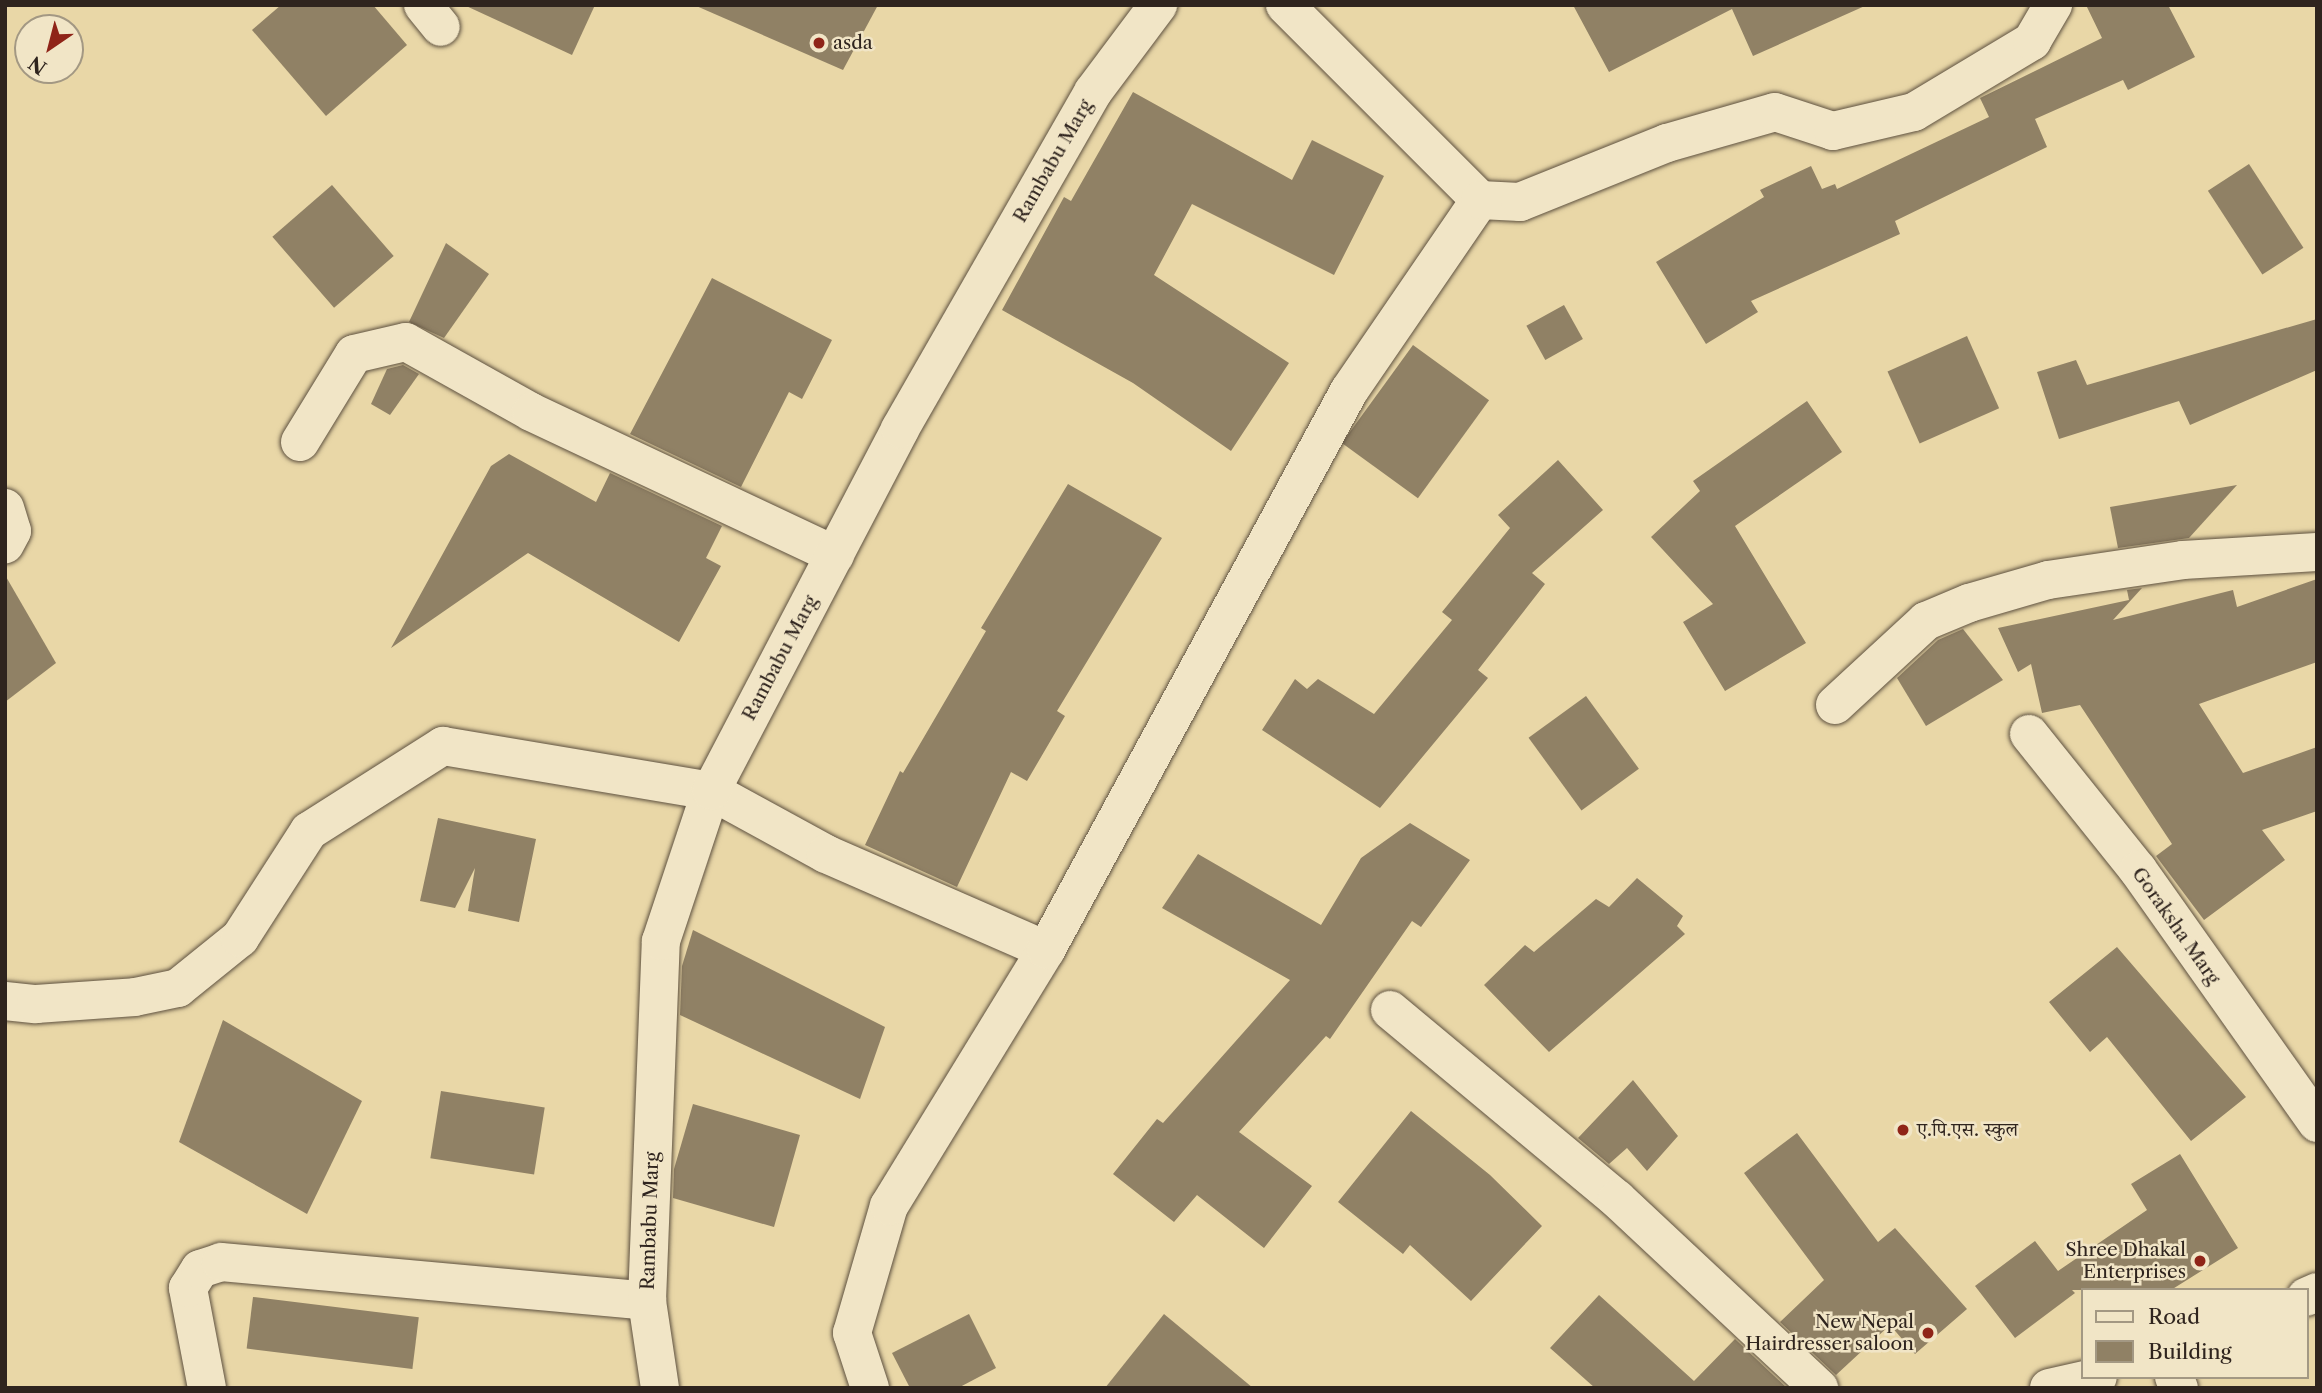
<!DOCTYPE html>
<meta charset="utf-8">
<style>
body{margin:0}
#map{position:relative;width:2322px;height:1393px;overflow:hidden;background:#e9d7a7;font-family:"Libre Caslon Text","Noto Serif Devanagari",serif}
div>[style]{position:absolute}
.building>*{inset:0;background:#908165;transform-origin:0 0}
.roads{filter:drop-shadow(0 0 2px #5e5140) drop-shadow(0 0 2px #5e5140)}
.street>*{height:38px;margin:-19px;padding:0 19px;transform-origin:19px;border-radius:19px;background:#f1e5c6}
.secondary>*{height:38px;margin:-19px;padding:0 19px;transform-origin:19px;border-radius:19px;background:#f1e5c6}
.dots>*{width:19px;height:19px;translate:-50% -50%;box-sizing:border-box;border:4px solid #f1e5c6;border-radius:50%}
span{translate:-50% -50%;white-space:nowrap;text-align:center;line-height:1.15;-webkit-text-stroke:5px #f1e5c6;paint-order:stroke}
.poi-label{font-size:19px;color:#2f241e}
.left{translate:0 -50%;text-align:left}
.right{translate:-100% -50%;text-align:right}
.street-label{font-size:19px;color:#2f241e}
.frame{position:absolute;inset:0;border:7px solid #2f241e;pointer-events:none}
.legend{position:absolute;left:2081px;top:1288px;width:228px;height:91px;box-sizing:border-box;background:#f1e5c6;border:2px solid #a39883;margin:0;padding:9px 12px;list-style:none;font-size:21px;color:#2f241e}
.legend li{display:flex;align-items:center;gap:14px;height:35px}
.legend b{width:35px;border:2px solid #a39883}
.north{position:absolute;left:14px;top:14px;width:70px;height:70px;box-sizing:border-box;background:#f1e5c6;border:2px solid #a39883;border-radius:50%;rotate:215deg;font-size:19px;font-weight:700;line-height:28px;text-align:center;color:#2f241e}
.north::after{content:'';display:block;margin:auto;width:24px;height:32px;background:#8f2418;clip-path:polygon(50% 0,100% 100%,50% 72%,0 100%)}
</style>
<div id="map">
<div class="building">
<i style="clip-path:polygon(281px 5px,373px 5px,407px 45px,326px 116px,252px 30px)"></i>
<i style="clip-path:polygon(464px 5px,595px 5px,572px 55px)"></i>
<i style="clip-path:polygon(694px 5px,878px 5px,843px 70px)"></i>
<i style="clip-path:polygon(1573px 5px,1867px 5px,1753px 56px,1732px 9px,1609px 72px)"></i>
<i style="clip-path:polygon(2086px 5px,2168px 5px,2195px 57px,2128px 90px,2123px 80px,2035px 119px,2047px 147px,1895px 221px,1900px 234px,1751px 301px,1758px 312px,1706px 344px,1656px 262px,1764px 197px,1760px 190px,1811px 166px,1822px 189px,1835px 184px,1837px 189px,1989px 117px,1980px 98px,2102px 38px)"></i>
<i style="clip-path:polygon(1133px 92px,1292px 180px,1312px 140px,1384px 176px,1334px 275px,1192px 204px,1154px 275px,1289px 363px,1231px 451px,1133px 383px,1002px 310px,1064px 197px,1071px 201px)"></i>
<i style="left:2249px;top:164px;width:100px;height:49px;rotate:57deg"></i>
<i style="left:332px;top:185px;width:94px;height:79px;rotate:49deg"></i>
<i style="clip-path:polygon(446px 243px,489px 274px,444px 338px,409px 322px)"></i>
<i style="clip-path:polygon(712px 278px,832px 340px,802px 399px,789px 392px,741px 487px,630px 434px)"></i>
<i style="left:1564px;top:305px;width:39px;height:43px;rotate:61deg"></i>
<i style="clip-path:polygon(2317px 319px,2317px 370px,2190px 425px,2179px 401px,2059px 439px,2037px 372px,2076px 360px,2087px 385px)"></i>
<i style="left:1967px;top:336px;width:79px;height:87px;rotate:66deg"></i>
<i style="left:1413px;top:345px;width:94px;height:121px;rotate:36deg"></i>
<i style="clip-path:polygon(403px 365px,419px 374px,390px 415px,371px 404px,387px 369px)"></i>
<i style="clip-path:polygon(1807px 401px,1842px 452px,1735px 526px,1806px 643px,1725px 691px,1683px 622px,1713px 604px,1651px 537px,1700px 491px,1693px 481px)"></i>
<i style="clip-path:polygon(509px 454px,596px 502px,610px 473px,722px 526px,706px 558px,721px 566px,679px 642px,528px 553px,391px 648px,491px 466px)"></i>
<i style="clip-path:polygon(1558px 460px,1603px 510px,1532px 573px,1545px 584px,1478px 670px,1488px 678px,1380px 808px,1262px 730px,1295px 679px,1307px 689px,1318px 679px,1374px 714px,1452px 620px,1442px 612px,1510px 528px,1498px 515px)"></i>
<i style="clip-path:polygon(1068px 484px,1162px 538px,1057px 711px,1065px 716px,1027px 781px,1011px 772px,957px 887px,865px 845px,900px 771px,903px 773px,986px 631px,981px 628px)"></i>
<i style="clip-path:polygon(2237px 485px,2189px 538px,2118px 548px,2110px 507px)"></i>
<i style="clip-path:polygon(5px 575px,56px 663px,5px 702px)"></i>
<i style="clip-path:polygon(2317px 579px,2317px 662px,2199px 704px,2243px 773px,2317px 747px,2317px 811px,2262px 830px,2285px 860px,2204px 920px,2156px 856px,2172px 844px,2080px 705px,2042px 713px,2031px 664px,2018px 672px,1998px 628px,2129px 600px,2127px 590px,2142px 588px,2113px 620px,2233px 590px,2237px 607px)"></i>
<i style="clip-path:polygon(1963px 629px,2003px 680px,1926px 726px,1897px 678px,1938px 640px)"></i>
<i style="left:1586px;top:696px;width:90px;height:71px;rotate:54deg"></i>
<i style="clip-path:polygon(438px 818px,536px 839px,519px 922px,468px 911px,475px 868px,455px 908px,420px 901px)"></i>
<i style="clip-path:polygon(1410px 823px,1470px 860px,1421px 927px,1412px 921px,1330px 1039px,1326px 1036px,1239px 1132px,1312px 1186px,1264px 1248px,1197px 1195px,1174px 1222px,1113px 1174px,1157px 1119px,1163px 1123px,1290px 980px,1162px 908px,1198px 854px,1321px 925px,1361px 858px)"></i>
<i style="clip-path:polygon(1637px 878px,1683px 916px,1677px 926px,1685px 934px,1549px 1052px,1484px 985px,1525px 945px,1534px 952px,1596px 899px,1609px 907px)"></i>
<i style="clip-path:polygon(693px 930px,885px 1027px,860px 1099px,680px 1015px,682px 966px)"></i>
<i style="clip-path:polygon(2117px 947px,2246px 1097px,2191px 1141px,2107px 1037px,2090px 1052px,2049px 1002px)"></i>
<i style="clip-path:polygon(223px 1020px,362px 1101px,307px 1214px,179px 1142px)"></i>
<i style="clip-path:polygon(1633px 1080px,1678px 1136px,1647px 1171px,1627px 1148px,1609px 1164px,1578px 1138px)"></i>
<i style="left:441px;top:1091px;width:105px;height:68px;rotate:9deg"></i>
<i style="clip-path:polygon(693px 1104px,800px 1135px,774px 1227px,673px 1198px,674px 1169px)"></i>
<i style="clip-path:polygon(1411px 1111px,1490px 1175px,1542px 1226px,1471px 1301px,1410px 1245px,1403px 1254px,1338px 1202px)"></i>
<i style="clip-path:polygon(1797px 1133px,1878px 1242px,1895px 1228px,1967px 1309px,1915px 1354px,1890px 1325px,1836px 1375px,1780px 1322px,1824px 1280px,1744px 1173px)"></i>
<i style="clip-path:polygon(2180px 1154px,2238px 1248px,2171px 1290px,2072px 1290px,2075px 1293px,2015px 1338px,1975px 1286px,2035px 1241px,2058px 1271px,2147px 1210px,2131px 1184px)"></i>
<i style="clip-path:polygon(1599px 1295px,1694px 1381px,1735px 1339px,1787px 1388px,1595px 1388px,1550px 1348px)"></i>
<i style="left:253px;top:1297px;width:167px;height:52px;rotate:7deg"></i>
<i style="clip-path:polygon(969px 1314px,996px 1368px,958px 1388px,910px 1388px,892px 1353px)"></i>
<i style="clip-path:polygon(1164px 1314px,1253px 1388px,1105px 1388px)"></i>
</div>
<div class="roads">
<div class="street">
<i style="left:423px;top:5px;width:28px;rotate:51deg"></i>
<i style="left:1285px;top:5px;width:276px;rotate:45deg"></i>
<i style="left:300px;top:442px;width:103px;rotate:-58.5deg"></i>
<i style="left:354px;top:354px;width:53px;rotate:-13deg"></i>
<i style="left:406px;top:342px;width:143px;rotate:29.2deg"></i>
<i style="left:531px;top:412px;width:336px;rotate:25.2deg"></i>
<i style="left:5px;top:508px;width:24px;rotate:73deg"></i>
<i style="left:12px;top:531px;width:15px;rotate:118deg"></i>
<i style="left:1835px;top:705px;width:124px;rotate:-42.7deg"></i>
<i style="left:1926px;top:621px;width:47px;rotate:-22.7deg"></i>
<i style="left:1969px;top:603px;width:82px;rotate:-16.2deg"></i>
<i style="left:2048px;top:580px;width:136px;rotate:-8.4deg"></i>
<i style="left:2183px;top:560px;width:134px;rotate:-3.4deg"></i>
<i style="left:2029px;top:734px;width:174px;rotate:51.3deg"></i>
<i style="left:2138px;top:870px;width:310px;rotate:54.7deg"></i>
<i style="left:5px;top:1001px;width:31px;rotate:6deg"></i>
<i style="left:36px;top:1004px;width:99px;rotate:-4deg"></i>
<i style="left:135px;top:997px;width:44px;rotate:-11.8deg"></i>
<i style="left:178px;top:988px;width:80px;rotate:-38.9deg"></i>
<i style="left:240px;top:938px;width:127px;rotate:-57.2deg"></i>
<i style="left:309px;top:831px;width:159px;rotate:-32.4deg"></i>
<i style="left:443px;top:746px;width:272px;rotate:9.5deg"></i>
<i style="left:711px;top:791px;width:131px;rotate:28.7deg"></i>
<i style="left:826px;top:854px;width:240px;rotate:23.6deg"></i>
<i style="left:1390px;top:1010px;width:295px;rotate:39.8deg"></i>
<i style="left:1617px;top:1199px;width:277px;rotate:43.1deg"></i>
<i style="left:2174px;top:1377px;width:12px;rotate:66deg"></i>
<i style="left:207px;top:1388px;width:102px;rotate:-100.8deg"></i>
<i style="left:188px;top:1288px;width:22px;rotate:-58deg"></i>
<i style="left:200px;top:1269px;width:22px;rotate:-18deg"></i>
<i style="left:221px;top:1262px;width:428px;rotate:5.2deg"></i>
<i style="left:660px;top:1388px;width:88px;rotate:-98.5deg"></i>
<i style="left:647px;top:1301px;width:360px;rotate:-87.8deg"></i>
<i style="left:661px;top:941px;width:158px;rotate:-71.6deg"></i>
<i style="left:711px;top:791px;width:408px;rotate:-62.4deg"></i>
<i style="left:900px;top:429px;width:388px;rotate:-60.2deg"></i>
<i style="left:1093px;top:92px;width:109px;rotate:-53.2deg"></i>
<i style="left:870px;top:1388px;width:58px;rotate:-108.1deg"></i>
<i style="left:852px;top:1333px;width:132px;rotate:-73.8deg"></i>
<i style="left:889px;top:1206px;width:300px;rotate:-58.5deg"></i>
<i style="left:1046px;top:950px;width:636px;rotate:-61.54deg"></i>
<i style="left:1349px;top:391px;width:232px;rotate:-55.6deg"></i>
<i style="left:1480px;top:200px;width:40px;rotate:2.9deg"></i>
<i style="left:1520px;top:202px;width:158px;rotate:-21.9deg"></i>
<i style="left:1667px;top:143px;width:112px;rotate:-16deg"></i>
<i style="left:1775px;top:112px;width:61px;rotate:18.1deg"></i>
<i style="left:1833px;top:131px;width:83px;rotate:-13.2deg"></i>
<i style="left:1914px;top:112px;width:138px;rotate:-31deg"></i>
<i style="left:2032px;top:41px;width:42px;rotate:-59.7deg"></i>
</div>
<div class="secondary">
<i style="left:2306px;top:1297px;width:12px;rotate:-24deg"></i>
<i style="left:2049px;top:1388px;width:50px;rotate:-12.7deg"></i>
</div>
</div>
<div class="dots">
<i style="left:819px;top:43px;background:#8f2418"></i>
<i style="left:1903px;top:1130px;background:#8f2418"></i>
<i style="left:2200px;top:1261px;background:#8f2418"></i>
<i style="left:1928px;top:1333px;background:#8f2418"></i>
</div>
<div class="poi-label">
<span class="left" style="left:833px;top:43px">asda</span>
<span class="left" style="left:1917px;top:1130px">ए.पि.एस. स्कुल</span>
<span class="right" style="left:2186px;top:1261px">Shree Dhakal<br>Enterprises</span>
<span class="right" style="left:1914px;top:1333px">New Nepal<br>Hairdresser saloon</span>
</div>
<div class="street-label">
<span style="left:1053px;top:161px;rotate:-60deg">Rambabu Marg</span>
<span style="left:780px;top:658px;rotate:-62deg">Rambabu Marg</span>
<span style="left:2176px;top:926px;rotate:55deg">Goraksha Marg</span>
<span style="left:650px;top:1221px;rotate:-88deg">Rambabu Marg</span>
</div>
<div class="frame"></div>
<ul class="legend">
<li><b style="height:9px;background:#f1e5c6"></b>Road</li>
<li><b style="height:19px;background:#908165"></b>Building</li>
</ul>
<div class="north">N</div>
</div>
